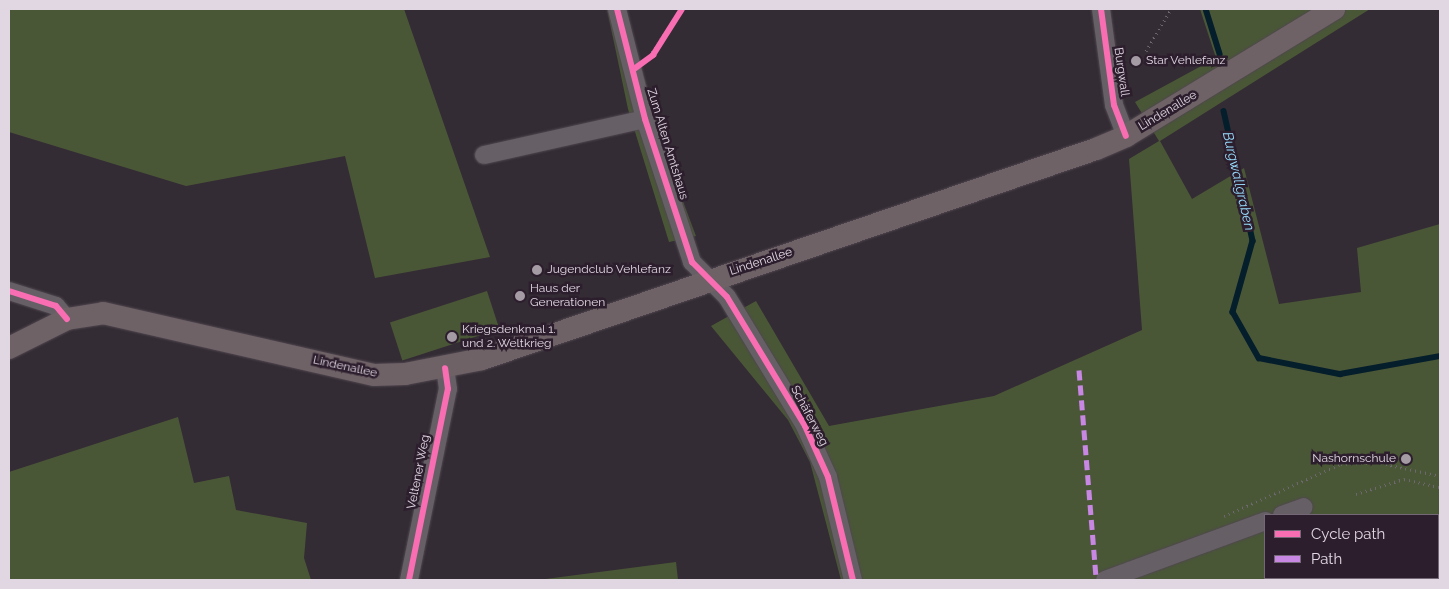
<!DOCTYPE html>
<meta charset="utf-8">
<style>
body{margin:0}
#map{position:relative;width:1449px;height:589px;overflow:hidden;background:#342c34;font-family:Raleway,sans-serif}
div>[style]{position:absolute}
.green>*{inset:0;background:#4a5737;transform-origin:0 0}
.stream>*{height:5.5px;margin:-2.75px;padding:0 2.75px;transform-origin:2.75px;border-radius:2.75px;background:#051e2b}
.path>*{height:3px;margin-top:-1.5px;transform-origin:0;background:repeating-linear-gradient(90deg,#6d686e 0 1px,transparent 0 5px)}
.roads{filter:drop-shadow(0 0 1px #4f474f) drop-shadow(0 0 1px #4f474f)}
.minor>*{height:18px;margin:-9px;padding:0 9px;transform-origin:9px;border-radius:9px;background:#666066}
.major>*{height:22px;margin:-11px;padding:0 11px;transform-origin:11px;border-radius:11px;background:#6f6266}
.quiet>*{height:5px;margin-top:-2.5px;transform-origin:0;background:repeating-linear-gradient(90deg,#c787e3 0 10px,transparent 0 15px)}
.cycleway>*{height:6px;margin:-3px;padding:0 3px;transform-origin:3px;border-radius:3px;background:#f96db3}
.dots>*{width:14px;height:14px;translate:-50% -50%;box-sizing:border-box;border:2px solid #2d1e2e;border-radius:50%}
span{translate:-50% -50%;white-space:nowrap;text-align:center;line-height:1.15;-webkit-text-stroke:5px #2d1e2e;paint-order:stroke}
.poi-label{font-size:12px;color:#e1d7e2}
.left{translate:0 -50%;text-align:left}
.right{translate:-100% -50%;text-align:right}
.street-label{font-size:12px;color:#e1d7e2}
.water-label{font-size:14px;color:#96defe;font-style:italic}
.frame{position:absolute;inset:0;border:10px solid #e1d7e2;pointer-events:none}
.legend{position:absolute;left:1264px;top:514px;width:175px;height:65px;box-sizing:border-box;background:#2d1e2e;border:1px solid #756876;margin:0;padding:6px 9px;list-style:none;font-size:15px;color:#e1d7e2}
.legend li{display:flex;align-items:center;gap:10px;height:25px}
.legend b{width:25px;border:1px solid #756876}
</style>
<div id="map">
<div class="green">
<i style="clip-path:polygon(9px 9px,404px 9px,490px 257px,375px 278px,345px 156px,186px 186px,9px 132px)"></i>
<i style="clip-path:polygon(607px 9px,625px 9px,668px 162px,696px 236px,669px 242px,628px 109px)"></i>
<i style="clip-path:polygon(evenodd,1200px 9px,1370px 9px,1160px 141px,1192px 199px,1244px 168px,1279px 304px,1361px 292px,1357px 248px,1440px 224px,1440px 580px,841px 580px,810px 462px,788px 420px,711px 326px,756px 301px,829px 426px,994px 396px,1142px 330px,1129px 159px,1159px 141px,1135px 102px,1216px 58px,1200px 9px,1265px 515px,1438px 515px,1438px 578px,1265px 578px,1265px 515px)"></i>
<i style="left:487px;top:291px;width:40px;height:102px;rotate:72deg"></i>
<i style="clip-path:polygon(178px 417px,194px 483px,229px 476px,236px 510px,307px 523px,304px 558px,311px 580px,9px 580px,9px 472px)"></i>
<i style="clip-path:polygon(676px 562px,678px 580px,538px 580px)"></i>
</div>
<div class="stream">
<i style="left:1206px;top:9px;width:47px;rotate:72.7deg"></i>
<i style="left:1224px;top:111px;width:133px;rotate:77.4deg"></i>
<i style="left:1253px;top:241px;width:74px;rotate:105.7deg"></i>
<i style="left:1233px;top:312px;width:53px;rotate:60.5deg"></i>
<i style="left:1259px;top:358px;width:83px;rotate:11.2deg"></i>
<i style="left:1340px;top:374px;width:102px;rotate:-10.2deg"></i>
</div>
<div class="path">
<i style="left:1146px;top:51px;width:49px;rotate:-59.2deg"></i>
<i style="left:646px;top:60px;width:62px;rotate:-54.8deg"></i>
<i style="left:1356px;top:494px;width:50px;rotate:-17.4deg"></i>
<i style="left:1404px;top:479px;width:37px;rotate:13deg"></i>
<i style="left:1224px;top:516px;width:128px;rotate:-24deg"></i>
<i style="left:1341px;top:464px;width:35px;rotate:-3deg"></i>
<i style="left:1376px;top:462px;width:66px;rotate:12.3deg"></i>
</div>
<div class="roads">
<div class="minor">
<i style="left:617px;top:9px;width:114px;rotate:75.7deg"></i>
<i style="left:645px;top:119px;width:151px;rotate:71.8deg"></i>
<i style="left:692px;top:262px;width:49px;rotate:45deg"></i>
<i style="left:727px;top:297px;width:151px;rotate:58.8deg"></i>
<i style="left:805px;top:426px;width:56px;rotate:65.7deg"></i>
<i style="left:828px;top:477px;width:106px;rotate:76.4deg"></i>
<i style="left:1101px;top:9px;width:97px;rotate:82.3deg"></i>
<i style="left:1114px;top:105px;width:33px;rotate:69deg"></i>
<i style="left:484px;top:155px;width:165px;rotate:-12.6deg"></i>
<i style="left:9px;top:291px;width:49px;rotate:17.7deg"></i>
<i style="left:56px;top:306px;width:17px;rotate:50deg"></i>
<i style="left:1282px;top:515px;width:23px;rotate:-20deg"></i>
<i style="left:409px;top:580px;width:195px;rotate:-78.5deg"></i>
<i style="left:448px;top:389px;width:21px;rotate:-98deg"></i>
<i style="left:1105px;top:580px;width:171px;rotate:-20.2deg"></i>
</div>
<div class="major">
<i style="left:9px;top:348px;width:65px;rotate:-26.6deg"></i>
<i style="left:67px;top:319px;width:36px;rotate:-9deg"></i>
<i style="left:103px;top:313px;width:278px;rotate:12.9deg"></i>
<i style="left:374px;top:375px;width:31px;rotate:-2deg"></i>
<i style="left:405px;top:374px;width:78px;rotate:-11deg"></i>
<i style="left:482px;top:359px;width:649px;rotate:-18.88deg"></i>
<i style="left:1096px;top:149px;width:33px;rotate:-23deg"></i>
<i style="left:1126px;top:136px;width:244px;rotate:-31.4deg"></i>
</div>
</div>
<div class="quiet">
<i style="left:1079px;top:370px;width:207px;rotate:85.3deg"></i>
</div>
<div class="cycleway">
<i style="left:617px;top:9px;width:114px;rotate:75.7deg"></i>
<i style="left:645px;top:119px;width:151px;rotate:71.8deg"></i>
<i style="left:692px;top:262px;width:49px;rotate:45deg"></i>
<i style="left:727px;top:297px;width:151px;rotate:58.8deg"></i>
<i style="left:805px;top:426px;width:56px;rotate:65.7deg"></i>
<i style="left:828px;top:477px;width:106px;rotate:76.4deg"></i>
<i style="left:1101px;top:9px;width:97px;rotate:82.3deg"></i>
<i style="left:1114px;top:105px;width:33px;rotate:69deg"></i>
<i style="left:634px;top:69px;width:24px;rotate:-36deg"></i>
<i style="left:653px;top:55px;width:54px;rotate:-57.8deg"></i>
<i style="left:9px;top:291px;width:49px;rotate:17.7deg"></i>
<i style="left:56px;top:306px;width:17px;rotate:50deg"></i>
<i style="left:409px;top:580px;width:195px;rotate:-78.5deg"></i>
<i style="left:448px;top:389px;width:21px;rotate:-98deg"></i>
</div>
<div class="dots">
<i style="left:1136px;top:61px;background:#a49ba5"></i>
<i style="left:537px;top:270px;background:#a49ba5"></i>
<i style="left:520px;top:296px;background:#a49ba5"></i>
<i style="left:452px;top:337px;background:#a49ba5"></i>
<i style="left:1406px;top:459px;background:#a49ba5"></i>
</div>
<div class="poi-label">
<span class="left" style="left:1146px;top:61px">Star Vehlefanz</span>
<span class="left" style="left:547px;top:270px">Jugendclub Vehlefanz</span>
<span class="left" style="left:530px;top:296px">Haus der<br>Generationen</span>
<span class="left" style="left:462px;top:337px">Kriegsdenkmal 1.<br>und 2. Weltkrieg</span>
<span class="right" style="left:1396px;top:459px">Nashornschule</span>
</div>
<div class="street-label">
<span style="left:1121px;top:72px;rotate:82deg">Burgwall</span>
<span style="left:1168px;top:111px;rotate:-31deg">Lindenallee</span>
<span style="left:667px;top:144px;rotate:73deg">Zum Alten Amtshaus</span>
<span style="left:761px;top:262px;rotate:-18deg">Lindenallee</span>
<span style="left:345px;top:367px;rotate:12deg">Lindenallee</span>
<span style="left:809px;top:416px;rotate:62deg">Schäferweg</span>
<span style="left:419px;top:472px;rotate:-79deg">Veltener Weg</span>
</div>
<div class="water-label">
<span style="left:1239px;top:181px;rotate:77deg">Burgwallgraben</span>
</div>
<div class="frame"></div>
<ul class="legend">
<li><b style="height:6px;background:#f96db3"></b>Cycle path</li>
<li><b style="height:6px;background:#c787e3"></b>Path</li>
</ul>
</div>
